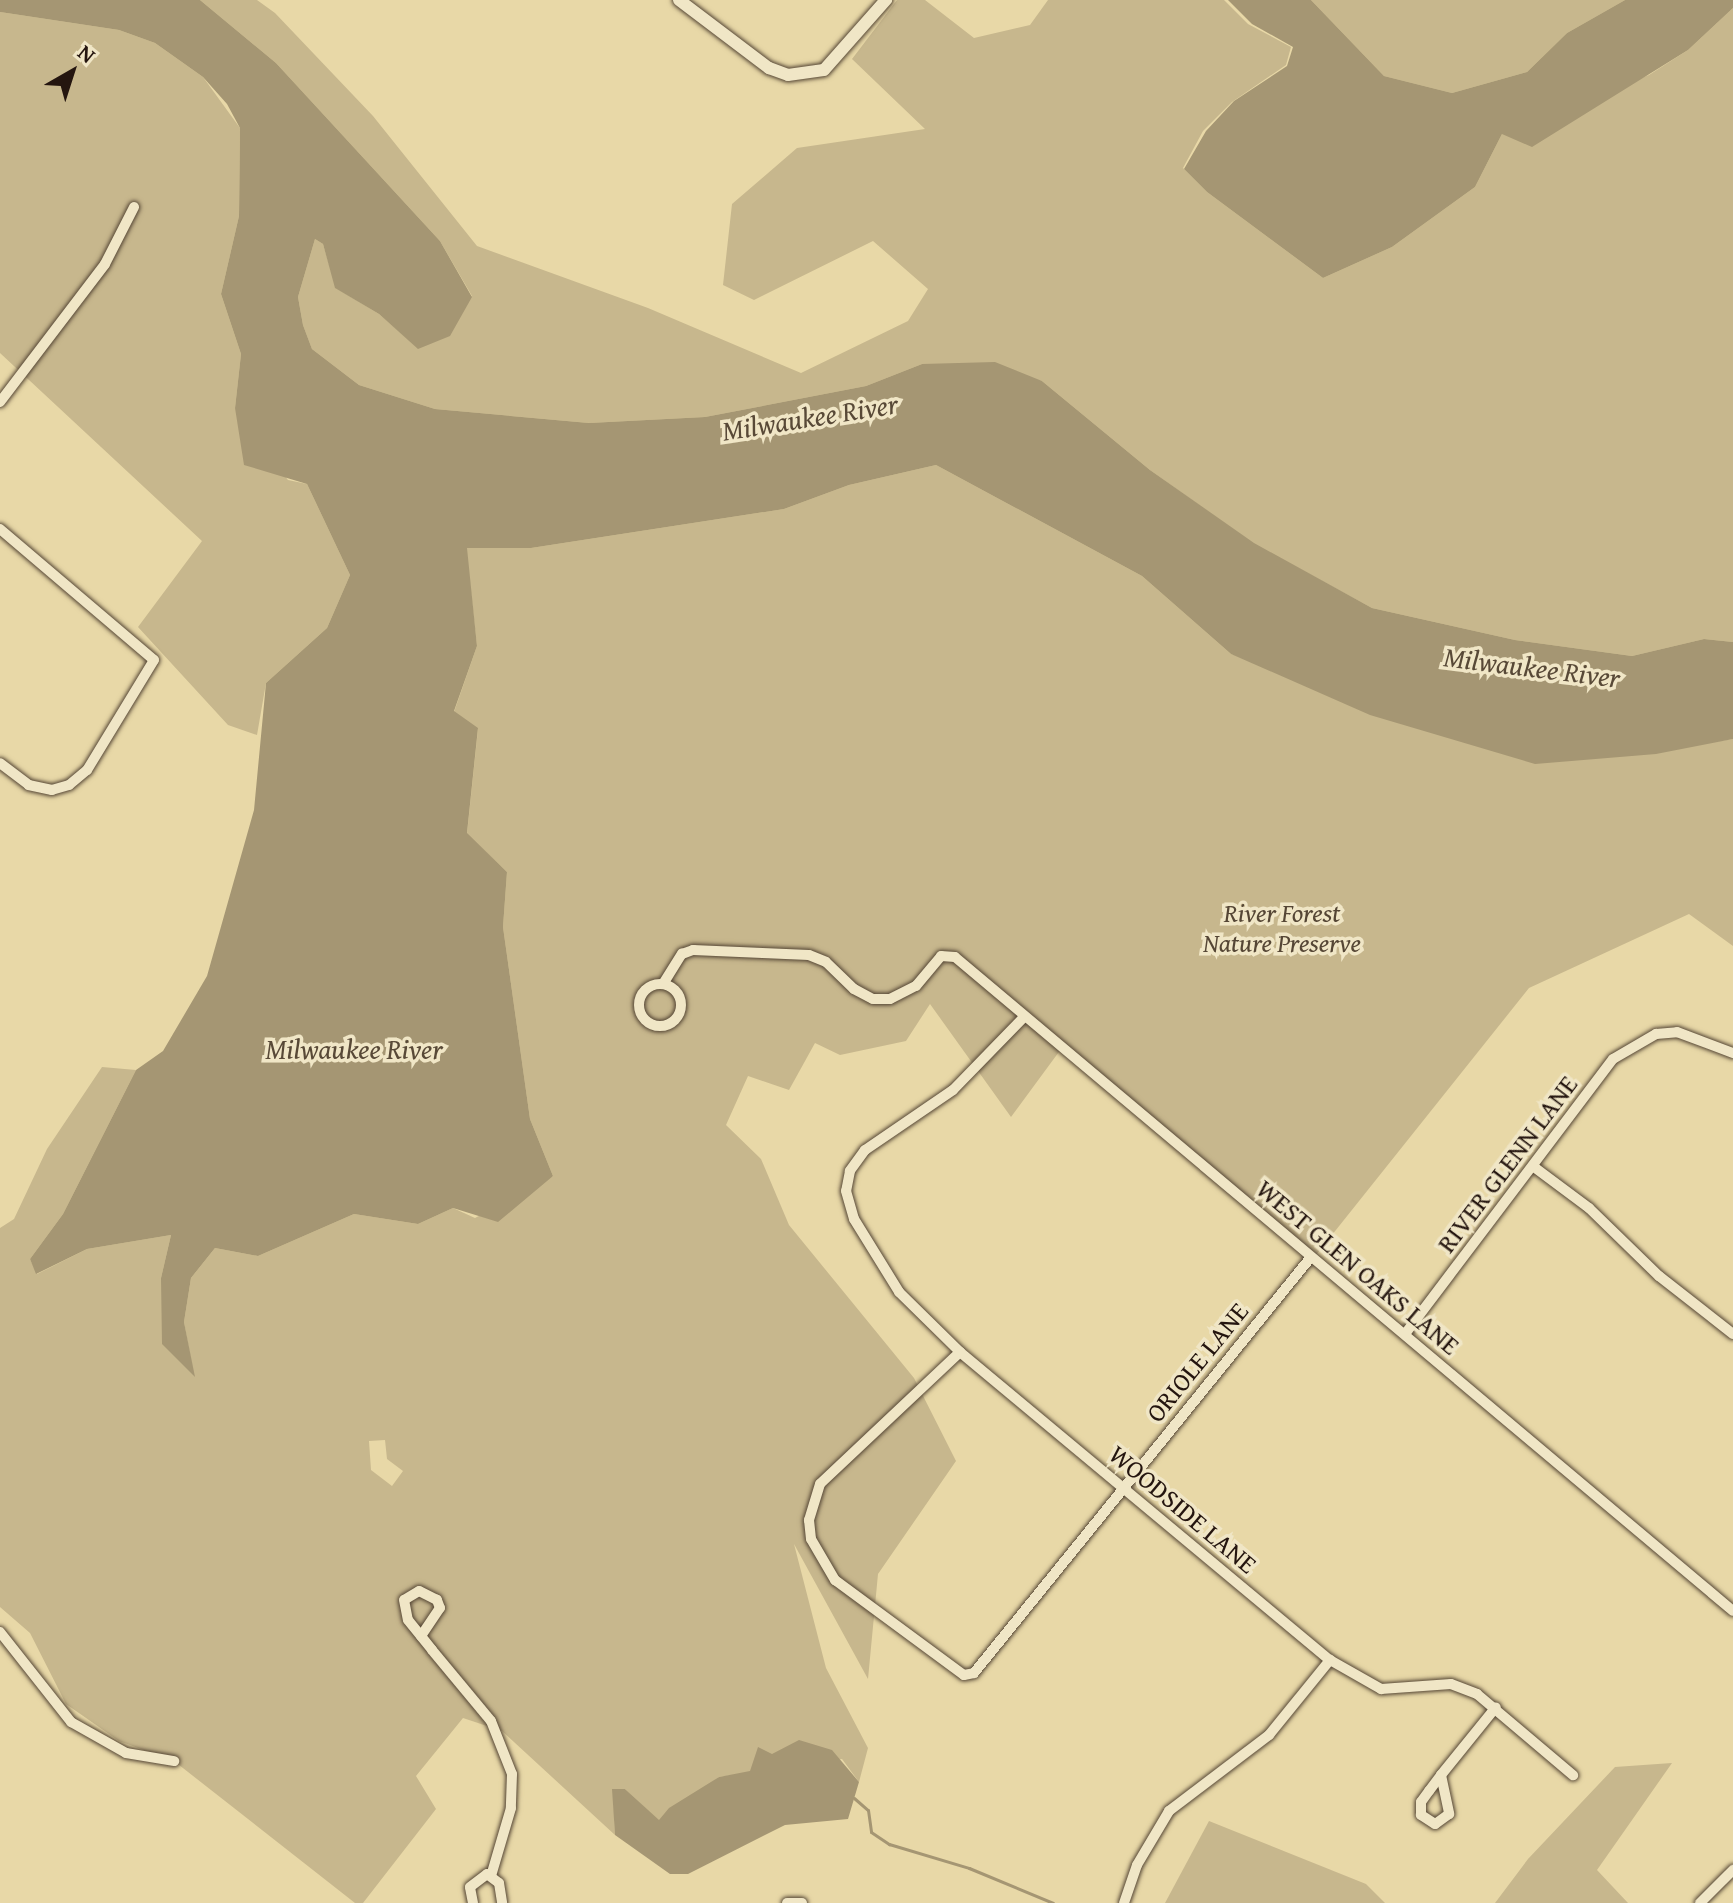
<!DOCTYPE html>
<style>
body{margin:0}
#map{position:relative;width:1733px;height:1903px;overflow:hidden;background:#e8d8a7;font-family:"Gentium Book Plus",serif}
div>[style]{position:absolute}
.green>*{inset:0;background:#c7b78d}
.water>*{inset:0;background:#a59673}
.stream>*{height:3px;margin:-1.5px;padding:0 1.5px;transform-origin:1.5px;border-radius:1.5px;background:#a59673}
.roads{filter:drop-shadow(0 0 2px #554635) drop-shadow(0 0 2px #554635)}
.minor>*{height:10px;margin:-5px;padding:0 5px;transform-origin:5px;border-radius:5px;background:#f0e6c6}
.minor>.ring{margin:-5px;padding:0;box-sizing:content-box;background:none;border:10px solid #f0e6c6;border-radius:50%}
.tertiary>*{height:12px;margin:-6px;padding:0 6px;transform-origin:6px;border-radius:6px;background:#f0e6c6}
span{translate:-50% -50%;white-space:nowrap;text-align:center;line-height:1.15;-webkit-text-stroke:7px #f0e6c6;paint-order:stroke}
.park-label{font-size:26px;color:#554635;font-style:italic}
.street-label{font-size:26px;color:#24150f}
.water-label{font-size:28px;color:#584937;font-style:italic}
.north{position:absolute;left:32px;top:32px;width:80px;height:80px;-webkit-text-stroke:6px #f0e6c6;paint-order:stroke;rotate:39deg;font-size:22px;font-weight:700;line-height:32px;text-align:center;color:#24150f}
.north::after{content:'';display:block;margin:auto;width:28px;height:36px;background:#24150f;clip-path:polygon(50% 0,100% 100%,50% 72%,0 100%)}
</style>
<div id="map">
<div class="green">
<i style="clip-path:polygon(200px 0,257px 0,275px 13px,373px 116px,477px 246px,648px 308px,801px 373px,908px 321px,928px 289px,873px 241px,754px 300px,723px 285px,732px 204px,797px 148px,925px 129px,852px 59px,897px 0,925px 0,974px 38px,1030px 25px,1048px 0,1224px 0,1248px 24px,1291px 47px,1286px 65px,1232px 102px,1203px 131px,1183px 168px,1207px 192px,1323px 278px,1392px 247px,1475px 187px,1502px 134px,1649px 75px,1688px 50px,1733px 8px,1733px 642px,1704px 639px,1632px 656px,1515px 640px,1372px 608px,1254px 544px,1150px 470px,1042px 381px,922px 364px,866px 386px,705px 417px,589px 423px,435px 409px,359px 385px,312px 349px,303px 325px,298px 297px,315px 239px,323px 244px,336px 288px,379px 314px,418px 348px,472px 296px,440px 241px,276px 63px)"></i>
<i style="clip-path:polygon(1311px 0,1625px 0,1567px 33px,1527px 72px,1452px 93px,1384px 76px)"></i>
<i style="clip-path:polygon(0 12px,119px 30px,155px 43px,203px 77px,240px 128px,239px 216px,221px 294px,241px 354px,235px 408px,288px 480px,307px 484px,350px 575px,327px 628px,266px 683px,257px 735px,228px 725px,138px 627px,202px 541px,0 353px)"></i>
<i style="clip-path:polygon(evenodd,936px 465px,1142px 576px,1231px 654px,1634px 754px,1733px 739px,1733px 946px,1689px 914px,1529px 988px,1316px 1255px,1064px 1045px,1011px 1117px,930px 1004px,906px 1041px,840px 1055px,815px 1043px,789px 1090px,748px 1076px,726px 1125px,761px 1159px,789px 1225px,914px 1378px,956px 1461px,878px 1574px,868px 1679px,794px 1544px,826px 1668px,868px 1748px,859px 1782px,842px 1759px,719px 1777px,659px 1821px,625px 1789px,613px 1789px,615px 1835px,502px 1731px,463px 1718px,416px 1776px,436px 1809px,363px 1903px,355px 1903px,174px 1761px,119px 1741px,66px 1704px,30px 1633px,0 1607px,0 1228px,14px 1219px,47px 1149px,102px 1067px,136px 1070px,63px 1214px,30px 1259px,37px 1274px,87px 1249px,171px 1235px,161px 1278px,194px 1376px,184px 1322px,191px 1278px,215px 1248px,258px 1256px,354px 1214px,418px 1224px,453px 1208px,475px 1218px,553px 1176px,530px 1119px,503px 927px,507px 872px,467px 834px,478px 729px,454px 712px,477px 646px,466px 548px,531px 548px,784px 509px,849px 485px,936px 465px,385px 1440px,387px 1459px,403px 1471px,392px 1486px,371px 1470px,369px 1441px,385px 1440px)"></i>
<i style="clip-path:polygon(1672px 1763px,1597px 1870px,1628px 1903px,1495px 1903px,1528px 1859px,1615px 1767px)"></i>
<i style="clip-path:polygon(1209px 1821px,1366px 1884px,1385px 1903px,1165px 1903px)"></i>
</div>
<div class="water">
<i style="clip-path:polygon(0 0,200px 0,276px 63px,440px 241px,472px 297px,450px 336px,418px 349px,379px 314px,335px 288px,323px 244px,315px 239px,298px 297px,303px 325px,312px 349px,359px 385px,435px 409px,589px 423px,705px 417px,866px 386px,922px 364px,995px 362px,1042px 381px,1150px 470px,1254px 543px,1372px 608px,1515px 640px,1632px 656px,1704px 639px,1733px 642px,1733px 739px,1656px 754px,1535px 764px,1370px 715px,1231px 654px,1142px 576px,936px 465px,849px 485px,784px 509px,531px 548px,467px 548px,477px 646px,454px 711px,478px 728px,467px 833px,507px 872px,503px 927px,530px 1119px,553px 1176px,498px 1222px,453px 1208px,418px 1224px,354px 1214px,258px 1256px,215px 1248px,191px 1278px,184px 1322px,195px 1377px,162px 1344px,161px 1278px,171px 1235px,87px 1249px,36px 1274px,30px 1259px,63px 1214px,136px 1070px,163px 1051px,207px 976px,254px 810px,266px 683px,327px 628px,350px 575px,307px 484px,244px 465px,235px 408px,241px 354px,221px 294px,239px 216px,240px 128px,227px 104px,203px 77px,155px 43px,119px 30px,0 12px)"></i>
<i style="clip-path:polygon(1228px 0,1311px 0,1384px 76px,1452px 93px,1527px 72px,1567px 33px,1625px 0,1733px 0,1733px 8px,1688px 50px,1532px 147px,1502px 134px,1475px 187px,1392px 247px,1323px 278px,1207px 192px,1184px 169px,1206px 131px,1234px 101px,1287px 66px,1293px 47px,1252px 24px)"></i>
<i style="clip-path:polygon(799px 1740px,832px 1750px,859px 1782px,848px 1819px,785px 1825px,688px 1874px,670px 1874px,615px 1835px,612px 1789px,625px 1789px,659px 1820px,669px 1808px,719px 1777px,750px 1771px,758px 1747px,772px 1754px)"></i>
</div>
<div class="stream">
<i style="left:854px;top:1798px;width:18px;rotate:41deg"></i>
<i style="left:868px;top:1810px;width:22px;rotate:82deg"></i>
<i style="left:871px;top:1832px;width:22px;rotate:34deg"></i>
<i style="left:889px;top:1844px;width:84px;rotate:16.7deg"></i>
<i style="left:969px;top:1868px;width:91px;rotate:22.6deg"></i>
</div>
<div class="roads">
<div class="minor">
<i style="left:0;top:402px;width:173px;rotate:-52.7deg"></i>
<i style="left:105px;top:264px;width:64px;rotate:-63deg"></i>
<i style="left:0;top:529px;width:202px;rotate:40.4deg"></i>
<i style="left:154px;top:660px;width:129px;rotate:121.3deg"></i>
<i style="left:87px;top:770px;width:23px;rotate:140deg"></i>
<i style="left:69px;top:785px;width:18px;rotate:164deg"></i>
<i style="left:52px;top:790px;width:24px;rotate:-168deg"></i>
<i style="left:29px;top:785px;width:36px;rotate:-143deg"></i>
<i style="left:663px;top:984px;width:36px;rotate:-58deg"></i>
<i style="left:682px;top:954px;width:12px;rotate:-20deg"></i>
<i style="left:693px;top:950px;width:116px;rotate:2.5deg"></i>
<i style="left:809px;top:955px;width:18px;rotate:22deg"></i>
<i style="left:826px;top:962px;width:39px;rotate:44deg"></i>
<i style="left:854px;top:989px;width:21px;rotate:28deg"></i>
<i style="left:873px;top:999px;width:17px"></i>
<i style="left:890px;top:999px;width:29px;rotate:-27deg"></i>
<i style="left:916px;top:986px;width:39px;rotate:-50deg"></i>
<i style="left:941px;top:956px;width:14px;rotate:4deg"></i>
<i style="left:955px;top:957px;width:1016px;rotate:40.05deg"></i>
<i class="ring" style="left:639px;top:984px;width:32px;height:32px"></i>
<i style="left:1024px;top:1017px;width:102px;rotate:134.2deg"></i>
<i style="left:953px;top:1090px;width:107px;rotate:145.7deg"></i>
<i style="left:865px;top:1150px;width:26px;rotate:126deg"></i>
<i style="left:850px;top:1171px;width:20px;rotate:101deg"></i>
<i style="left:846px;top:1191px;width:29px;rotate:74deg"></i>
<i style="left:854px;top:1219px;width:86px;rotate:58.3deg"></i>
<i style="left:899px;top:1292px;width:86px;rotate:44.5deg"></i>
<i style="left:960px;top:1352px;width:481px;rotate:39.8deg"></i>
<i style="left:1330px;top:1660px;width:59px;rotate:29.6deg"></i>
<i style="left:1381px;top:1689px;width:70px;rotate:-4.1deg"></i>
<i style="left:1451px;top:1684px;width:28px;rotate:21deg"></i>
<i style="left:1477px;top:1694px;width:126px;rotate:40.2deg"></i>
<i style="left:1534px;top:1167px;width:69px;rotate:36.7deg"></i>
<i style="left:1589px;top:1208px;width:98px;rotate:44.2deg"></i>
<i style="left:1659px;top:1276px;width:94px;rotate:38.1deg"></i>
<i style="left:1405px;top:1334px;width:345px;rotate:-52.9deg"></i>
<i style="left:1613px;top:1059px;width:50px;rotate:-30.2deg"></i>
<i style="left:1656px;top:1034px;width:21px;rotate:-5deg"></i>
<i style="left:1677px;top:1032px;width:60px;rotate:20.6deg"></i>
<i style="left:960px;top:1352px;width:192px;rotate:136.7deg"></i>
<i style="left:820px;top:1484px;width:38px;rotate:107deg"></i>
<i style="left:809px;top:1520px;width:19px;rotate:84deg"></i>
<i style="left:811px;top:1539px;width:48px;rotate:59.7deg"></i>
<i style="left:835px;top:1580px;width:160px;rotate:36.4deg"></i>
<i style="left:964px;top:1675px;width:10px;rotate:-11deg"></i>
<i style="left:974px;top:1673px;width:535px;rotate:-50.99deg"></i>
<i style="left:0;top:1632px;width:115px;rotate:51.7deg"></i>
<i style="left:71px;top:1722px;width:63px;rotate:29.4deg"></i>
<i style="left:126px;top:1753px;width:49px;rotate:9.5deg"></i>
<i style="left:421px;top:1636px;width:34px;rotate:-56deg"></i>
<i style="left:440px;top:1608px;width:9px;rotate:-111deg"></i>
<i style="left:437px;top:1600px;width:20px;rotate:-153deg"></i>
<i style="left:419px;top:1591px;width:17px;rotate:149deg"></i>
<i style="left:404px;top:1600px;width:20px;rotate:79deg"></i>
<i style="left:408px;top:1620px;width:38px;rotate:51deg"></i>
<i style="left:432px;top:1650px;width:92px;rotate:50.3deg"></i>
<i style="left:491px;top:1721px;width:57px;rotate:68.4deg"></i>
<i style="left:512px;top:1774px;width:34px;rotate:92deg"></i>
<i style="left:511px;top:1808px;width:71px;rotate:106.4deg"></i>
<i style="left:1441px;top:1775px;width:40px;rotate:78deg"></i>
<i style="left:1449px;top:1814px;width:17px;rotate:144deg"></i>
<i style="left:1435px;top:1824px;width:17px;rotate:-147deg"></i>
<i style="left:1421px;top:1815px;width:13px;rotate:-90deg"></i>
<i style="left:1421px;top:1802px;width:14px;rotate:-54deg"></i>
<i style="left:1429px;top:1791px;width:20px;rotate:-53deg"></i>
<i style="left:1441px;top:1775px;width:87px;rotate:-51deg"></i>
<i style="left:473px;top:1903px;width:16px;rotate:-101deg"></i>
<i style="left:470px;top:1887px;width:21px;rotate:-37deg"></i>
<i style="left:487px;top:1874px;width:15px;rotate:37deg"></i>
<i style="left:499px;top:1883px;width:20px;rotate:81deg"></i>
<i style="left:787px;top:1903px;width:15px"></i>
<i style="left:1124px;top:1903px;width:40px;rotate:-71.1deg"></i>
<i style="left:1137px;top:1865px;width:63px;rotate:-59.3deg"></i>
<i style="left:1169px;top:1811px;width:126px;rotate:-37.2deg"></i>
<i style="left:1269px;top:1735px;width:97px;rotate:-50.9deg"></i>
<i style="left:1700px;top:1903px;width:47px;rotate:-45deg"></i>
</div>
<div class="tertiary">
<i style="left:679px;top:0;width:113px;rotate:37.1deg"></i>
<i style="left:769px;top:68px;width:20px;rotate:20deg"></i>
<i style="left:788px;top:75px;width:36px;rotate:-8deg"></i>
<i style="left:824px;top:70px;width:94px;rotate:-48.5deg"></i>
</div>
</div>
<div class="park-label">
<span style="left:1282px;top:928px">River Forest<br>Nature Preserve</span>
</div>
<div class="street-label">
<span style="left:1507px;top:1164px;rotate:-53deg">RIVER GLENN LANE</span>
<span style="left:1358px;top:1267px;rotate:40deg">WEST GLEN OAKS LANE</span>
<span style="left:1197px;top:1362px;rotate:-51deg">ORIOLE LANE</span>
<span style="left:1183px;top:1509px;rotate:40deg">WOODSIDE LANE</span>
</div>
<div class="water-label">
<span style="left:810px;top:417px;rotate:-9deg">Milwaukee River</span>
<span style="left:1532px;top:667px;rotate:7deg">Milwaukee River</span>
<span style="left:354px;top:1049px">Milwaukee River</span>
</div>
<div class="north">N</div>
</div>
